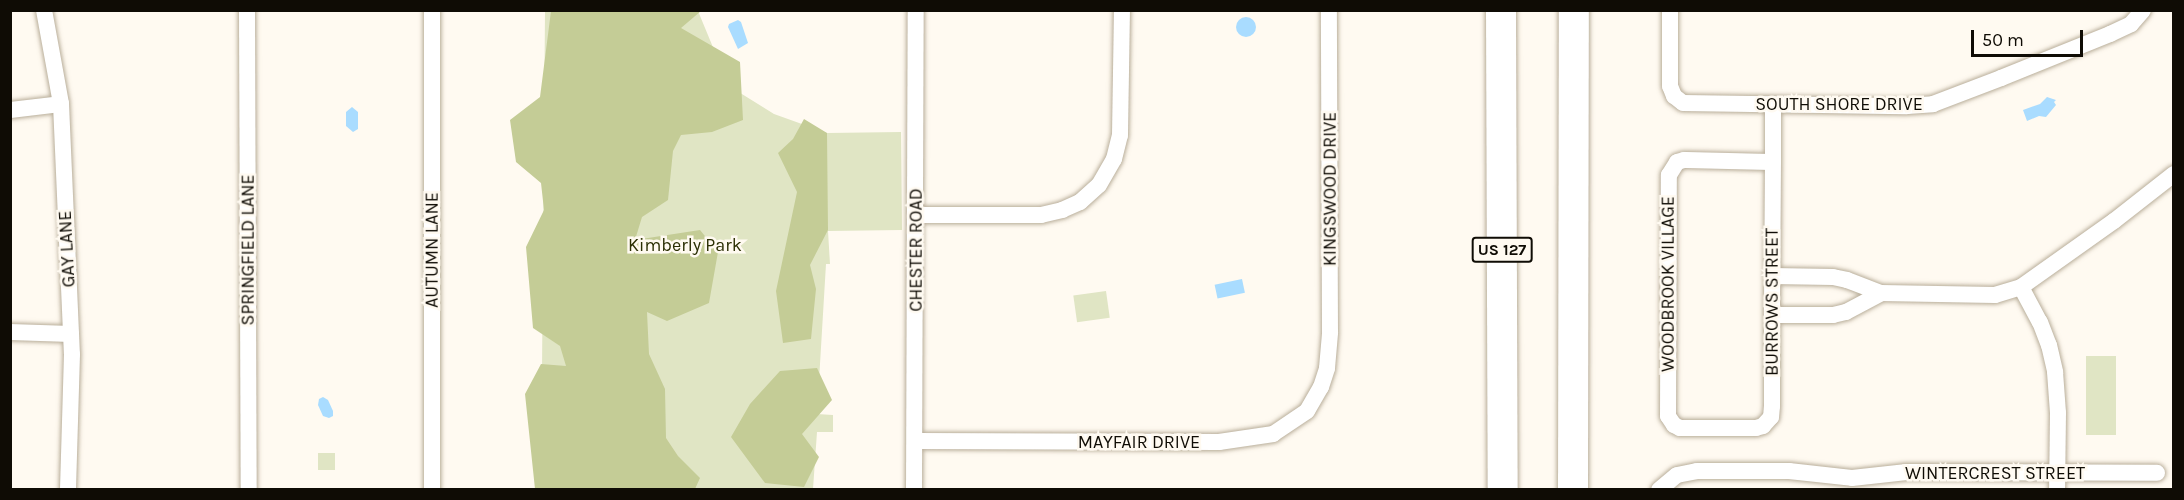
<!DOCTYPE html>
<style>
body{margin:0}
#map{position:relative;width:2184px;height:500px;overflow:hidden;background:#fffaf1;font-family:Karla,sans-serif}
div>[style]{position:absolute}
.green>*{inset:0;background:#e0e5c4;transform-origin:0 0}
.forest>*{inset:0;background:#c4cc96}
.water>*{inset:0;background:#a9dcff;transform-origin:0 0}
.round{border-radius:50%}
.roads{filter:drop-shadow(0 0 2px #b9ae9a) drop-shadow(0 0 2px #b9ae9a)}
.minor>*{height:16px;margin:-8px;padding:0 8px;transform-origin:8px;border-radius:8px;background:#fff}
.motorway>*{height:30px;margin:-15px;padding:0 15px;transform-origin:15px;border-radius:15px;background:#fff}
span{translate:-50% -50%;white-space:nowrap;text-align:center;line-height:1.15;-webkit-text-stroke:5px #fffaf1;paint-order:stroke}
.shield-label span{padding:2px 4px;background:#fffaf1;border:2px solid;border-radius:4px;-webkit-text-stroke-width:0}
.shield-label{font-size:16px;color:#0f0c05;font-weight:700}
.street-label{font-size:18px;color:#0f0c05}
.park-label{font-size:18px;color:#2b2f04}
.frame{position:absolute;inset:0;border:12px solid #0f0c05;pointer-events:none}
.scale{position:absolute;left:1971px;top:30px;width:112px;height:27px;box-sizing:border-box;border:3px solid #0f0c05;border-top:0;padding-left:8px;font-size:18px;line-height:21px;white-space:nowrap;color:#0f0c05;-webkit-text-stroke:4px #fffaf1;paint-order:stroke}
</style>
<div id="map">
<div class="green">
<i style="clip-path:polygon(545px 11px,698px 11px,729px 86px,774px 114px,827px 133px,901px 132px,902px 230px,828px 231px,830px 264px,826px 264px,817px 414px,833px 415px,833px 432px,817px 432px,813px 489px,541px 490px)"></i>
<i style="left:1106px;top:291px;width:27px;height:33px;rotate:82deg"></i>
<i style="left:2086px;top:356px;width:30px;height:79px"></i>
<i style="left:318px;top:453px;width:17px;height:17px"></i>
</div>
<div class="forest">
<i style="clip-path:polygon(551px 11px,701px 11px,681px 28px,740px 62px,743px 120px,712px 132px,681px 135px,673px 151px,668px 200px,642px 217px,635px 240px,700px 230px,718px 252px,709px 303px,667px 321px,647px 312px,649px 354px,665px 389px,666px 438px,678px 456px,700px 478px,695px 489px,535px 489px,525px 394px,541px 364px,566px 366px,560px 346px,533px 328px,526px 247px,544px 210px,541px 183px,516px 162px,510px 120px,540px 97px)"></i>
<i style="clip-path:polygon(804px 119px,827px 133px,828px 230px,810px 265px,816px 289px,811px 339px,783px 343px,776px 291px,797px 192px,778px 153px,793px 139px)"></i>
<i style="clip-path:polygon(817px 368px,832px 400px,802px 434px,819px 457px,804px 487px,765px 483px,731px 437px,750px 404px,780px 371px)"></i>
</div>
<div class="water">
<i class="round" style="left:1236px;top:17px;width:20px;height:20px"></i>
<i style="clip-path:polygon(738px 20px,741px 22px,748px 43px,738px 49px,728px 27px,729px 24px)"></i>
<i style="clip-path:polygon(2047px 97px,2056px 100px,2054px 102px,2056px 105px,2046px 117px,2039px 116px,2027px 121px,2023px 110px,2040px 104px)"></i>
<i style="clip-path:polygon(352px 107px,358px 112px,358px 129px,353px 132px,346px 126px,346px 112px)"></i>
<i style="left:1242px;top:279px;width:14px;height:28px;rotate:78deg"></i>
<i style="clip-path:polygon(323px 397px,328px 400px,333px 411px,333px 416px,329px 418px,323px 416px,318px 405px,319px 399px)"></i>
</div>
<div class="roads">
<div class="minor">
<i style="left:44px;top:10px;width:96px;rotate:79.7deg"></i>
<i style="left:61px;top:104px;width:250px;rotate:87.5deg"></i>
<i style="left:72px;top:354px;width:136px;rotate:91.7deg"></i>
<i style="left:247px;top:10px;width:480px;rotate:89.8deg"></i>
<i style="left:432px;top:10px;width:480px;rotate:90deg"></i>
<i style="left:1670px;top:10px;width:76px;rotate:90deg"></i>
<i style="left:1670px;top:86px;width:11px;rotate:68deg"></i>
<i style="left:1674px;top:96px;width:11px;rotate:38deg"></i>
<i style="left:1683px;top:103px;width:224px;rotate:0.8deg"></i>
<i style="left:1907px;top:106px;width:26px;rotate:-4deg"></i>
<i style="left:1933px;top:104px;width:73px;rotate:-20.9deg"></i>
<i style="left:2001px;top:78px;width:118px;rotate:-22deg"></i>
<i style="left:2110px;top:34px;width:23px;rotate:-25deg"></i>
<i style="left:2131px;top:24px;width:18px;rotate:-49deg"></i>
<i style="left:1773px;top:105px;width:57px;rotate:90deg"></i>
<i style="left:1773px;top:162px;width:153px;rotate:90.4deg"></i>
<i style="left:1772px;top:315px;width:91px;rotate:90deg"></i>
<i style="left:1772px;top:406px;width:11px;rotate:95deg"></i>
<i style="left:1771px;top:417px;width:12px;rotate:132deg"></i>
<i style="left:1763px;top:426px;width:7px;rotate:164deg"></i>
<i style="left:1756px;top:428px;width:76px;rotate:180deg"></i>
<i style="left:1680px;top:428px;width:7px;rotate:-153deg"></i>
<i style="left:1674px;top:425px;width:11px;rotate:-124deg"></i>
<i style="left:1668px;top:416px;width:241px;rotate:-89.8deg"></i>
<i style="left:1669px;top:175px;width:15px;rotate:-58deg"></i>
<i style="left:1677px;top:162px;width:7px;rotate:-16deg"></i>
<i style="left:1684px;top:160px;width:89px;rotate:1.3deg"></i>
<i style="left:10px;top:110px;width:51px;rotate:-6.7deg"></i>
<i style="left:916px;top:215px;width:125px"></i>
<i style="left:1041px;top:215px;width:22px;rotate:-13deg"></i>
<i style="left:1062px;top:210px;width:20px;rotate:-24deg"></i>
<i style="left:1080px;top:202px;width:25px;rotate:-42deg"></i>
<i style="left:1099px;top:185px;width:30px;rotate:-60deg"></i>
<i style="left:1114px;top:159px;width:25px;rotate:-76deg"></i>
<i style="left:1120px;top:135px;width:125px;rotate:-89.1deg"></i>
<i style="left:1772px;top:276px;width:61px;rotate:0.9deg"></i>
<i style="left:1833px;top:277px;width:14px;rotate:12deg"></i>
<i style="left:1847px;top:280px;width:36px;rotate:21deg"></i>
<i style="left:1881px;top:293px;width:114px;rotate:1deg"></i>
<i style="left:1995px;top:295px;width:27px;rotate:-17deg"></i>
<i style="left:2021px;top:287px;width:114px;rotate:-35.4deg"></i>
<i style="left:2114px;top:221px;width:76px;rotate:-38.1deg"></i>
<i style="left:2021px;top:287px;width:40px;rotate:62deg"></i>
<i style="left:2040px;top:322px;width:25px;rotate:69deg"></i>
<i style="left:2049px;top:345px;width:28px;rotate:77deg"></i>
<i style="left:2055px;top:372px;width:41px;rotate:85.8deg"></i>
<i style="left:2058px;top:413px;width:77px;rotate:90.7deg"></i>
<i style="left:1772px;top:315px;width:61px"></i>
<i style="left:1833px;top:315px;width:13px;rotate:-13deg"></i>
<i style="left:1846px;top:312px;width:40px;rotate:-28deg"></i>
<i style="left:10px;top:332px;width:61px;rotate:1.9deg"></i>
<i style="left:915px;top:441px;width:304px;rotate:0.2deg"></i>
<i style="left:1219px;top:442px;width:55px;rotate:-8.4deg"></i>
<i style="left:1273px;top:434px;width:41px;rotate:-34.1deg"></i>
<i style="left:1307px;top:411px;width:28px;rotate:-60deg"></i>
<i style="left:1321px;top:387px;width:20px;rotate:-72deg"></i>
<i style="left:1327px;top:368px;width:36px;rotate:-85deg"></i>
<i style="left:1330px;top:332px;width:322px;rotate:-90.2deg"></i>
<i style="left:914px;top:490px;width:480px;rotate:-89.8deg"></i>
<i style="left:1659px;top:490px;width:23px;rotate:-40deg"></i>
<i style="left:1677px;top:475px;width:20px;rotate:-11deg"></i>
<i style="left:1697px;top:471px;width:92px"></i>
<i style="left:1789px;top:471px;width:63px;rotate:6.3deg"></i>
<i style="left:1852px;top:478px;width:55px;rotate:-6.2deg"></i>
<i style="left:1907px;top:472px;width:250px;rotate:0.2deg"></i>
</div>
<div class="motorway">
<i style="left:1501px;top:10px;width:480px;rotate:89.8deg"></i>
<i style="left:1573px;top:490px;width:480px;rotate:-89.9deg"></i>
</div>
</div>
<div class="shield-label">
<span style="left:1502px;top:250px">US 127</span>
</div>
<div class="street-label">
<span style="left:1839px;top:104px">SOUTH SHORE DRIVE</span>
<span style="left:1330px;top:189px;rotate:-90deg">KINGSWOOD DRIVE</span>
<span style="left:67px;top:249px;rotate:-93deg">GAY LANE</span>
<span style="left:248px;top:250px;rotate:-90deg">SPRINGFIELD LANE</span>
<span style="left:432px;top:250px;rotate:-90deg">AUTUMN LANE</span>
<span style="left:916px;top:250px;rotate:-90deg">CHESTER ROAD</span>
<span style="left:1668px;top:284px;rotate:-90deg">WOODBROOK VILLAGE</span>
<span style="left:1772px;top:302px;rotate:-90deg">BURROWS STREET</span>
<span style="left:1139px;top:442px">MAYFAIR DRIVE</span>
<span style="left:1995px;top:473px">WINTERCREST STREET</span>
</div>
<div class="park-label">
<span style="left:685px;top:245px">Kimberly Park</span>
</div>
<div class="frame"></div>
<div class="scale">50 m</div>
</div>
